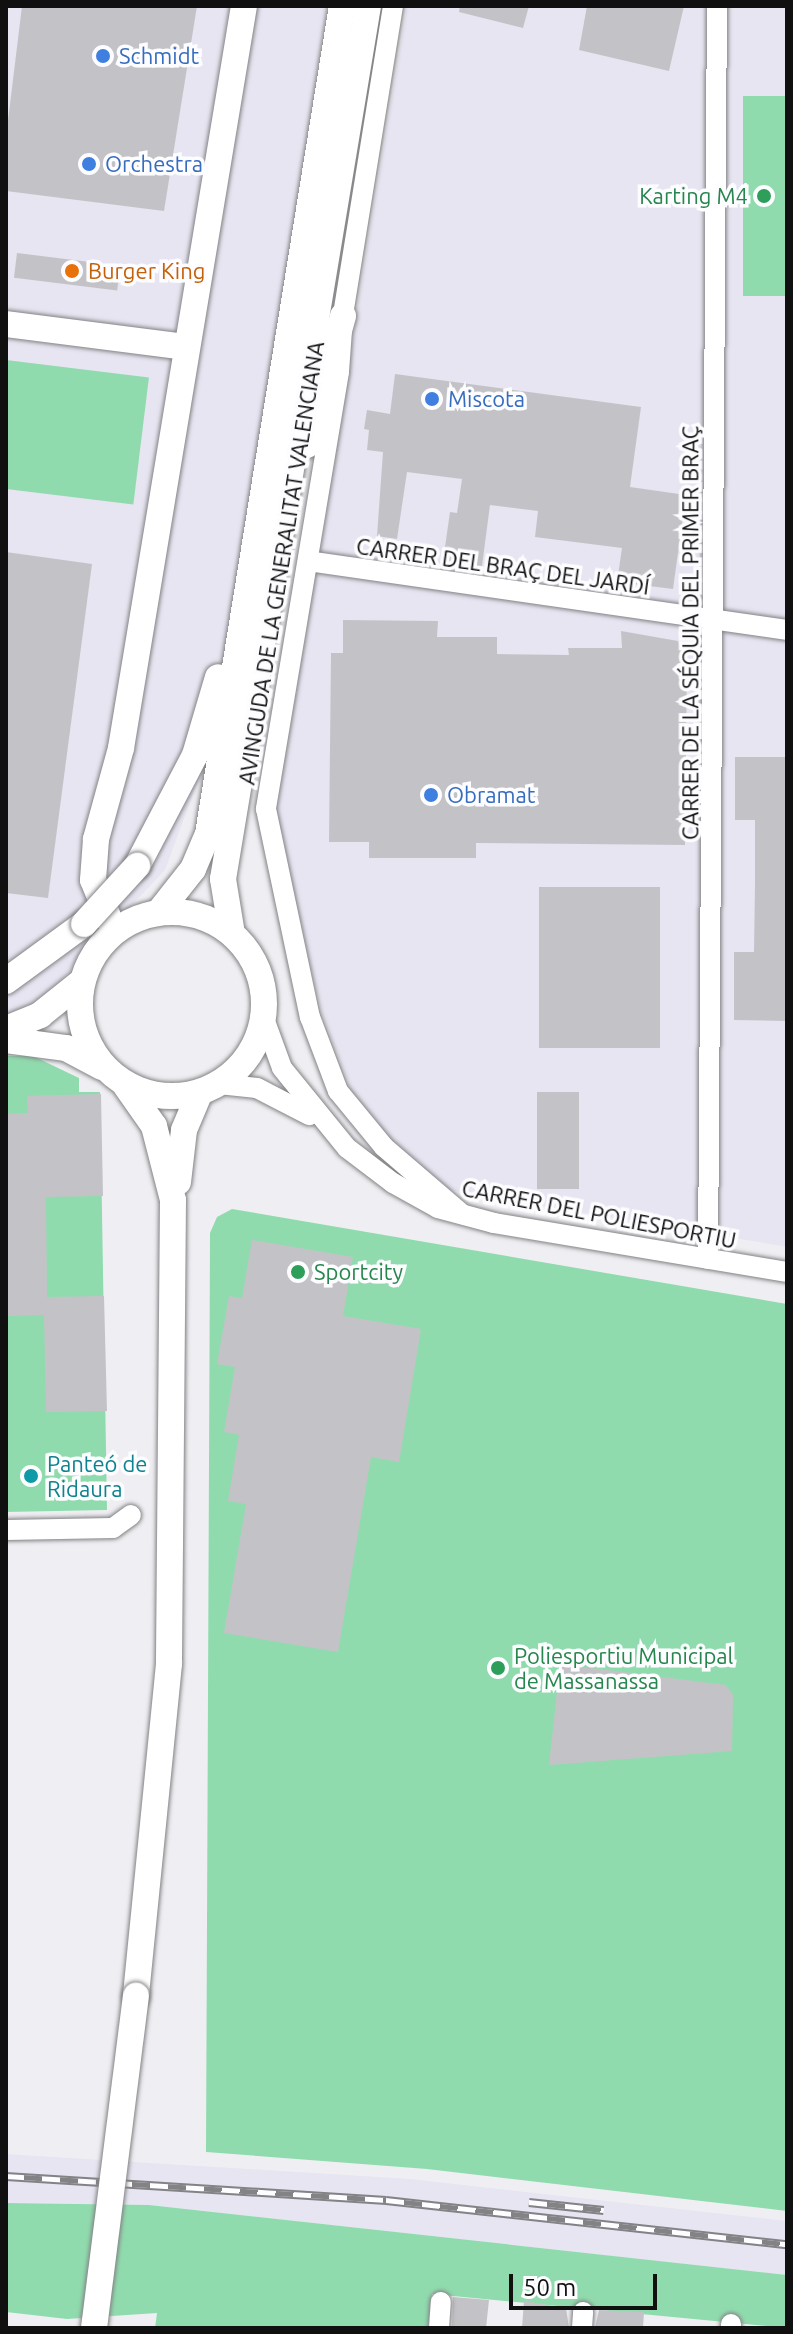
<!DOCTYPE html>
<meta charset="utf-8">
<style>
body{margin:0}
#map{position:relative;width:793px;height:2334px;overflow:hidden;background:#efeff3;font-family:Ubuntu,sans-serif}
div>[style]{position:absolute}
.built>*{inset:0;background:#e6e5f1}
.green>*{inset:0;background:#90dbae;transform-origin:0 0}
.building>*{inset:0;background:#c3c3c7;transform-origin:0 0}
.roads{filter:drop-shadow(0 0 2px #828285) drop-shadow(0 0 2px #828285)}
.minor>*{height:20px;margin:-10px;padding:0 10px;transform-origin:10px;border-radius:10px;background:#fff}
.tertiary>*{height:26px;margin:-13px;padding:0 13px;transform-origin:13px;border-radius:13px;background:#fff}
.tertiary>.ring{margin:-13px;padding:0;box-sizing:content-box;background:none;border:26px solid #fff;border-radius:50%}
.rail>*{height:9px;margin-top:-4.5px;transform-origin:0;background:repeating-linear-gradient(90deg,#fdfdff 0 18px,#838386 0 36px);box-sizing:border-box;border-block:2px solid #838386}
.bridges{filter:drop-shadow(0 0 2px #828285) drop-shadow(0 0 2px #828285)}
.tertiary-bridge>*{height:26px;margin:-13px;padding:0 13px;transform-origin:13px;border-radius:13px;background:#fff}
.dots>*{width:22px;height:22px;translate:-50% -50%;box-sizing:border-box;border:4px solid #fdfdff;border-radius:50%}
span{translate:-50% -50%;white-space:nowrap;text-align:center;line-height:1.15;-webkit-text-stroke:7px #fdfdff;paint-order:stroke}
.shop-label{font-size:22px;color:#366cbe}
.left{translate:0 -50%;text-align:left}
.leisure-label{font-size:22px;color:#27864d}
.right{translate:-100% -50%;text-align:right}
.food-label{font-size:22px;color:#c56008}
.street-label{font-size:22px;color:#101011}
.culture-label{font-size:22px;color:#0d838f}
.frame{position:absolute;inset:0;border:8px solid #101011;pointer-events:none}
.scale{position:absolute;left:509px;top:2274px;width:148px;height:36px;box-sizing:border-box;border:4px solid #101011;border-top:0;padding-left:10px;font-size:24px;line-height:28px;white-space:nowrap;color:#101011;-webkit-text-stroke:6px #fdfdff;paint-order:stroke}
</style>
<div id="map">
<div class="built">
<i style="clip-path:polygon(6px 6px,327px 6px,215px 735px,165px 870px,50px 992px,6px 1019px)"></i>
<i style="clip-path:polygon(407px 6px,787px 6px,787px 1247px,449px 1190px,362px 1118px,322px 1013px,274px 815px)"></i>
<i style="clip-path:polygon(6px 2154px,410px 2179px,787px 2221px,787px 2275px,149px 2205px,6px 2203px)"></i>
</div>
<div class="green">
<i style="left:743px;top:96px;width:44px;height:200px"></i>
<i style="left:6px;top:360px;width:144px;height:128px;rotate:7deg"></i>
<i style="clip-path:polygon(6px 1056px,33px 1056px,79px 1078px,79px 1092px,100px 1092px,107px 1510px,6px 1512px)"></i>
<i style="clip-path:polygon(232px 1209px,787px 1304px,787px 2211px,427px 2169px,206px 2152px,210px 1233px,217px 1217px)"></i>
<i style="clip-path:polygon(6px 2203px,149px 2205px,787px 2275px,787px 2328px,432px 2294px,428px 2328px,155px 2328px,157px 2313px,67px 2319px,6px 2312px)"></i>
</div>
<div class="building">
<i style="clip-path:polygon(22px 6px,197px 6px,164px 211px,6px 191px,6px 137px)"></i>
<i style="clip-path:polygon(460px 6px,529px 6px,523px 28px,459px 12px)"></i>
<i style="clip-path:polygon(587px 6px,684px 6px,669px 71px,579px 50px)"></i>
<i style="left:17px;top:253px;width:104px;height:25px;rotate:7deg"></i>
<i style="clip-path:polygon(395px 374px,641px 407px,630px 487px,686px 495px,673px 589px,617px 582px,622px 548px,535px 537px,538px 511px,490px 505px,482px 566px,443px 561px,450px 512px,457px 513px,462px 479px,407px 472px,397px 539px,377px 536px,383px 452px,367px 450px,369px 430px,364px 429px,367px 410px,390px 414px)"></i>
<i style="clip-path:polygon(6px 552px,92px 564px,48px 898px,6px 893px)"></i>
<i style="clip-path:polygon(343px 620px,438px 621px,437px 637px,497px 637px,497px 654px,569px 655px,568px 648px,622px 648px,621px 631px,678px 641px,687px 660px,685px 845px,476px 843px,476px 858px,369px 858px,369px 842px,329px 842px,331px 653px,343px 653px)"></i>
<i style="clip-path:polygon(735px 757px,787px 757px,787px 1021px,734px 1020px,734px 952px,754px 952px,755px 883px,755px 820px,735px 820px)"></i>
<i style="left:539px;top:887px;width:121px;height:161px"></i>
<i style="left:537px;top:1092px;width:42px;height:97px"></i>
<i style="clip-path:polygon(101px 1094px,103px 1196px,46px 1197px,47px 1297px,104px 1296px,107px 1411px,46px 1412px,44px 1315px,6px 1316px,6px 1114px,28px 1113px,27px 1096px)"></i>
<i style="clip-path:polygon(252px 1240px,353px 1257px,343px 1316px,421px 1329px,399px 1462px,371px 1457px,338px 1652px,224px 1633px,246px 1504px,228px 1501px,239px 1435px,224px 1432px,235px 1367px,217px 1364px,229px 1296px,242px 1298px)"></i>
<i style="clip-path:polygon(560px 1664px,726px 1685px,733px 1695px,732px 1751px,549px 1765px)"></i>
<i style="clip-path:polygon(453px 2297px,489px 2300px,486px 2328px,452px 2328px)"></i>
<i style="clip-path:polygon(524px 2301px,566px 2308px,569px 2328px,522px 2328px)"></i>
<i style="clip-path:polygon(599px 2310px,644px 2312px,643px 2328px,595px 2328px)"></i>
</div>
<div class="roads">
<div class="minor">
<i style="left:393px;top:6px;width:314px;rotate:99.2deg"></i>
<i style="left:343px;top:316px;width:56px;rotate:94.1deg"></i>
<i style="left:339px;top:372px;width:443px;rotate:99.5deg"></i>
<i style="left:266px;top:809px;width:213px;rotate:78.1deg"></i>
<i style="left:310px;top:1017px;width:79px;rotate:69.3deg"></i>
<i style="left:338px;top:1091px;width:72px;rotate:50.6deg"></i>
<i style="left:384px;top:1147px;width:103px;rotate:40.7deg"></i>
<i style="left:308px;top:561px;width:484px;rotate:8.2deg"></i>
<i style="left:263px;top:1016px;width:55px;rotate:69.9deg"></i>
<i style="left:282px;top:1068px;width:103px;rotate:50.9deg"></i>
<i style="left:347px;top:1148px;width:58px;rotate:37.3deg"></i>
<i style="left:393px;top:1183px;width:51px;rotate:29.1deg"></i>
<i style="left:438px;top:1208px;width:58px;rotate:15deg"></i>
<i style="left:494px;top:1223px;width:297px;rotate:9.5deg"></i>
<i style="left:219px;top:1084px;width:38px;rotate:6deg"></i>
<i style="left:257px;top:1088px;width:59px;rotate:27.4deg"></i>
<i style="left:708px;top:1259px;width:1253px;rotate:-89.59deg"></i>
<i style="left:6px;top:1530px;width:107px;rotate:-1.1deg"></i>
<i style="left:113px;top:1528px;width:22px;rotate:-36deg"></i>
<i style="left:439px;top:2328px;width:26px;rotate:-86deg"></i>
<i style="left:582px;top:2328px;width:16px;rotate:-86deg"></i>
<i style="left:731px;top:2328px;width:4px;rotate:-90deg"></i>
</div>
<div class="tertiary">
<i style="left:6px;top:324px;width:181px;rotate:7.3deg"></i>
<i style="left:307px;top:445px;width:134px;rotate:-74.4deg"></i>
<i style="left:137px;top:866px;width:125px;rotate:-62.4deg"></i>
<i style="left:195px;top:755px;width:81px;rotate:-73.6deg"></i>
<i class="ring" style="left:80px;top:912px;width:158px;height:158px"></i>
<i style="left:159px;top:912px;width:55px;rotate:-51.7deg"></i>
<i style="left:193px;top:869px;width:38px;rotate:-67deg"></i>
<i style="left:208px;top:834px;width:839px;rotate:-80.81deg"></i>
<i style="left:114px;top:931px;width:55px;rotate:-112.4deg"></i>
<i style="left:93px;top:880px;width:41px;rotate:-85.8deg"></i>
<i style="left:96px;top:839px;width:94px;rotate:-74.6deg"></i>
<i style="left:121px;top:748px;width:752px;rotate:-80.59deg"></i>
<i style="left:232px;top:934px;width:56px;rotate:-99.3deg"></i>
<i style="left:223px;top:879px;width:885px;rotate:-80.57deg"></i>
<i style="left:6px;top:981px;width:97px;rotate:-36.2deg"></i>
<i style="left:6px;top:1029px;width:37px;rotate:-22deg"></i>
<i style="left:40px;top:1015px;width:53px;rotate:-38.8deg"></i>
<i style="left:6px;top:1040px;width:61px;rotate:7.6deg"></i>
<i style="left:66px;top:1048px;width:40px;rotate:28deg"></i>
<i style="left:126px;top:1086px;width:49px;rotate:55deg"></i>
<i style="left:154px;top:1126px;width:76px;rotate:75.6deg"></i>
<i style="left:173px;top:1200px;width:464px;rotate:90.5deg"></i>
<i style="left:169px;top:1664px;width:334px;rotate:95.7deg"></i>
<i style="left:178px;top:1182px;width:52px;rotate:-83.4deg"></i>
<i style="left:184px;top:1130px;width:41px;rotate:-67.2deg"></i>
</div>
</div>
<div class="rail">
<i style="left:6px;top:2176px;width:381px;rotate:3.6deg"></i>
<i style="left:386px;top:2200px;width:403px;rotate:6.3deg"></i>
<i style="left:529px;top:2202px;width:75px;rotate:6.1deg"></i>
</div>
<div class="bridges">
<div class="tertiary-bridge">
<i style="left:84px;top:924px;width:79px;rotate:-47.6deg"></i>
<i style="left:94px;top:2328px;width:335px;rotate:-82.8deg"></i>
</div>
</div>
<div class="dots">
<i style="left:103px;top:56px;background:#3f7fe0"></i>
<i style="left:89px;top:164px;background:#3f7fe0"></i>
<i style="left:764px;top:196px;background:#2e9e5b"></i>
<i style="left:72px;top:271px;background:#e8710a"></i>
<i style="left:432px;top:399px;background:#3f7fe0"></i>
<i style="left:431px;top:795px;background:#3f7fe0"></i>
<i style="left:298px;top:1272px;background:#2e9e5b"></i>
<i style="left:31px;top:1476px;background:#0f9aa8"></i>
<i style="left:498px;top:1668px;background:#2e9e5b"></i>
</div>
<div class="shop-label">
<span class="left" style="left:119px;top:56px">Schmidt</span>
<span class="left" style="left:105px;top:164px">Orchestra</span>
<span class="left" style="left:448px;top:399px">Miscota</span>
<span class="left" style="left:447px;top:795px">Obramat</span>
</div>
<div class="leisure-label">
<span class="right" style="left:748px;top:196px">Karting M4</span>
<span class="left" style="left:314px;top:1272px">Sportcity</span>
<span class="left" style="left:514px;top:1668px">Poliesportiu Municipal<br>de Massanassa</span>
</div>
<div class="food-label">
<span class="left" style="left:88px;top:271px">Burger King</span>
</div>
<div class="street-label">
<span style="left:281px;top:563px;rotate:-81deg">AVINGUDA DE LA GENERALITAT VALENCIANA</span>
<span style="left:503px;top:566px;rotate:8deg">CARRER DEL BRAÇ DEL JARDÍ</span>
<span style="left:690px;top:633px;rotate:-90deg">CARRER DE LA SÉQUIA DEL PRIMER BRAÇ</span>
<span style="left:599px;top:1214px;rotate:11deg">CARRER DEL POLIESPORTIU</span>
</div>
<div class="culture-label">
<span class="left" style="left:47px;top:1476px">Panteó de<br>Ridaura</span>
</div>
<div class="frame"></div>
<div class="scale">50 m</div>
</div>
